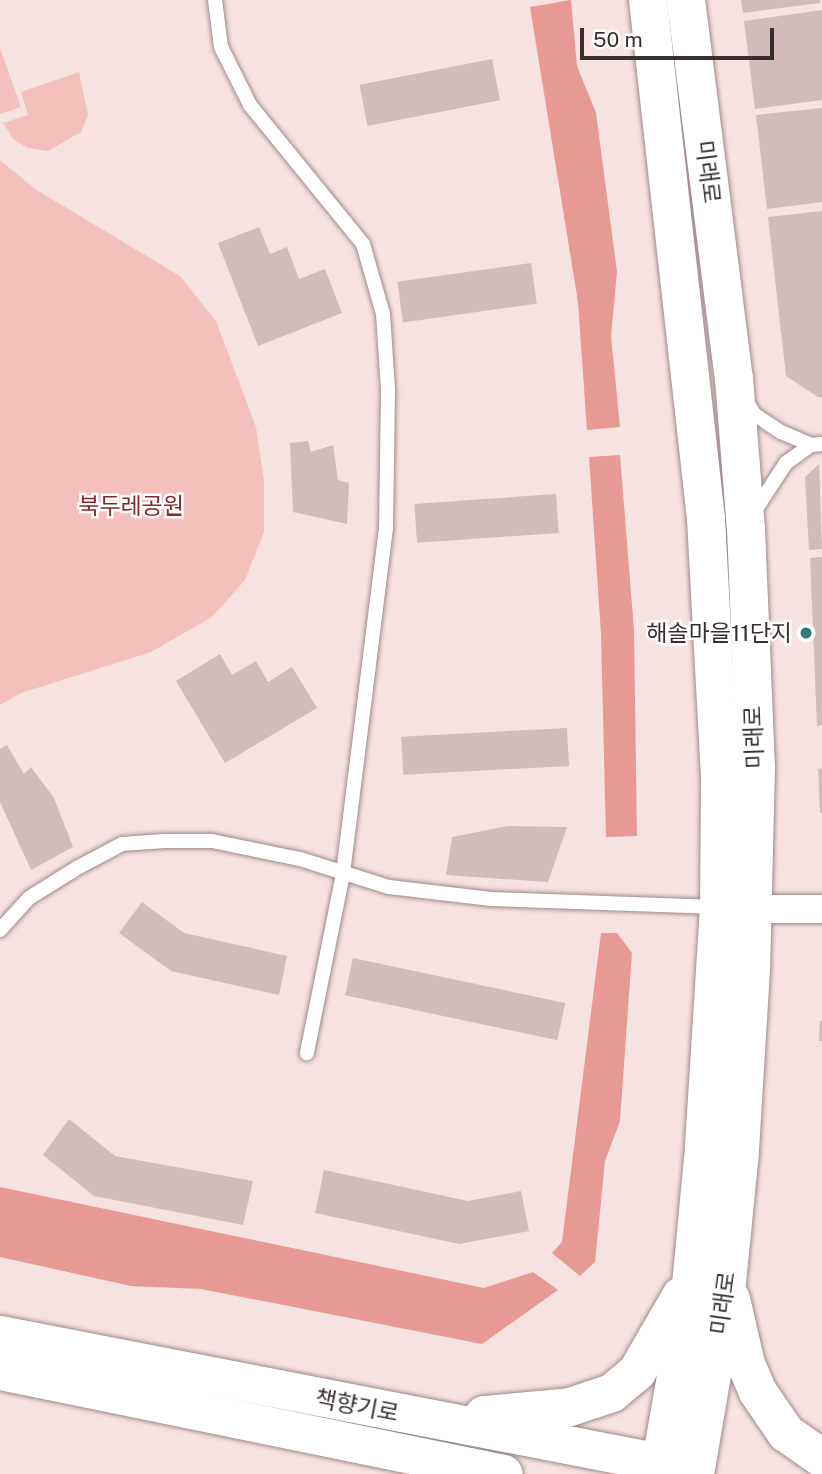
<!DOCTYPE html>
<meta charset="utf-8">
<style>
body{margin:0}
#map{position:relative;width:822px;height:1474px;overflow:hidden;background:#f6e2e0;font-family:"Public Sans","Noto Sans KR",sans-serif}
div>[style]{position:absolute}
.green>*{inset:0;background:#f3c0bc}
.forest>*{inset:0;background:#e79994}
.building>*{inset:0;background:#d0bcba;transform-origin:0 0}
.roads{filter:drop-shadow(0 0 2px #9d8a89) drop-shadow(0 0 2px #9d8a89)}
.lane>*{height:14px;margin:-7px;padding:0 7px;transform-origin:7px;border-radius:7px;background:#fff}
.street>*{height:28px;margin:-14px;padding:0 14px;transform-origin:14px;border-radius:14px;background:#fff}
.secondary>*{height:38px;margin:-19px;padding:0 19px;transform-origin:19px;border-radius:19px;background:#fff}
.dots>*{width:19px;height:19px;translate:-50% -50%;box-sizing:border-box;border:4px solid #fff;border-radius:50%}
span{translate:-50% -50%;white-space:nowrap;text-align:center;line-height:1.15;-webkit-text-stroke:5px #fff;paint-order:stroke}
.street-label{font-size:23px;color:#362f2e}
.park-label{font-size:23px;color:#842a2a}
.poi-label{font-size:23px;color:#362f2e}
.right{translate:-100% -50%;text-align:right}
.scale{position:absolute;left:580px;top:28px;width:194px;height:32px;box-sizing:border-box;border:4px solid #362f2e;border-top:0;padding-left:9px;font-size:21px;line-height:24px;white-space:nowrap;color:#362f2e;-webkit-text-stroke:5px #fff;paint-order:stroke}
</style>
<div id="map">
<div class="green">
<i style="clip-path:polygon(0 48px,21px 107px,0 114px)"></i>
<i style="clip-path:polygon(79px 72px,88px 115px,81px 132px,48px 151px,28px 148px,13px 139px,3px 123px,28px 115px,21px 92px)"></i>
<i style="clip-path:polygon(0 160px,35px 189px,180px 276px,216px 321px,256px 427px,264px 481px,264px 532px,245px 580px,212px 617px,151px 652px,21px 693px,0 705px)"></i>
</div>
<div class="forest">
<i style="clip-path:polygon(571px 0,577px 66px,596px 113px,617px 272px,611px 336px,620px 427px,587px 430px,578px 302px,530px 7px)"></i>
<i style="clip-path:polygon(620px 455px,634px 630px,637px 836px,606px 837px,601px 634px,589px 457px)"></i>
<i style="clip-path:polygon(601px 933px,617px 933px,632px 953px,620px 1121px,605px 1161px,595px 1262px,580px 1276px,552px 1253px,562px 1242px)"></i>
<i style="clip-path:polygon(0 1187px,484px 1288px,533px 1272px,558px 1290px,482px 1344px,201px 1289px,131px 1286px,0 1257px)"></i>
</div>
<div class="building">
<i style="clip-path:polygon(741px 0,820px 0,820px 3px,743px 13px)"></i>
<i style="clip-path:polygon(822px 10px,822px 100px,755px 109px,744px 21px)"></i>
<i style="left:492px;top:59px;width:42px;height:135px;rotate:79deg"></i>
<i style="clip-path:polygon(822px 108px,822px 202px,767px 209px,756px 115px)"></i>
<i style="clip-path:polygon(822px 211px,822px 397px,818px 397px,786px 376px,768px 217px)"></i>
<i style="clip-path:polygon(259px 227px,270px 254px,287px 247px,299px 279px,325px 269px,342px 313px,258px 346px,218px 243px)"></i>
<i style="left:531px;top:263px;width:41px;height:135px;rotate:82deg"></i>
<i style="clip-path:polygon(308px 441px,311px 452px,333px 445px,338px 480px,349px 483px,347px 524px,293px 512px,290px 443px)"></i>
<i style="clip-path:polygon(819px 464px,822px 549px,809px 550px,805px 477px)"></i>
<i style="left:556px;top:494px;width:39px;height:142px;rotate:86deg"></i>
<i style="clip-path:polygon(822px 557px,822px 725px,817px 726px,810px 558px)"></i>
<i style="clip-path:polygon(220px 654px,232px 675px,256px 661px,268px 682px,292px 667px,317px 708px,225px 763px,176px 681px)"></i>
<i style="left:567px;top:728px;width:38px;height:166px;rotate:87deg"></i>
<i style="clip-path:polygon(7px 745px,24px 774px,31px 767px,54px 798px,73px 847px,31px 870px,0 802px,0 749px)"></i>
<i style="clip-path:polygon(822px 768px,822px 813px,820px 813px,818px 769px)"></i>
<i style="clip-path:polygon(508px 826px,567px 827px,548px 882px,446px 875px,452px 837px)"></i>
<i style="clip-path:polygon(142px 902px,184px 933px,287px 956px,279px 995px,171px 971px,119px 933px)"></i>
<i style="left:353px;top:958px;width:217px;height:38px;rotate:12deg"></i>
<i style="clip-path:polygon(820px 1021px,822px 1021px,822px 1041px,819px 1041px)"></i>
<i style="clip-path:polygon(69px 1119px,115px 1156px,253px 1181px,243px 1225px,94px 1196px,43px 1155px)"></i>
<i style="clip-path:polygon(324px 1170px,468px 1201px,521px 1191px,529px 1231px,459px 1244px,315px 1213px)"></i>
</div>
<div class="roads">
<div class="lane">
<i style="left:215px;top:0;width:47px;rotate:82.7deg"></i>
<i style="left:221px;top:47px;width:65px;rotate:63.4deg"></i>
<i style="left:250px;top:105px;width:179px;rotate:50.9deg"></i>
<i style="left:363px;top:244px;width:73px;rotate:74.1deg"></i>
<i style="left:383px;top:314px;width:75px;rotate:86.2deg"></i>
<i style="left:388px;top:389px;width:139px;rotate:90.8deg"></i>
<i style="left:386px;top:528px;width:349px;rotate:97.1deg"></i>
<i style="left:343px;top:874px;width:183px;rotate:101.4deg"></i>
<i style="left:747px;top:402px;width:14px;rotate:60deg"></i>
<i style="left:754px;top:414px;width:32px;rotate:34deg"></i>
<i style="left:781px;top:432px;width:33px;rotate:23deg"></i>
<i style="left:811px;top:445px;width:11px;rotate:-5deg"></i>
<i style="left:756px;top:509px;width:55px;rotate:-56.9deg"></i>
<i style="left:786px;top:463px;width:31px;rotate:-36deg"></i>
<i style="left:0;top:930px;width:43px;rotate:-47.8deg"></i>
<i style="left:29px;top:898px;width:57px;rotate:-32deg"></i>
<i style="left:77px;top:868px;width:51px;rotate:-28.1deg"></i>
<i style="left:122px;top:844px;width:42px;rotate:-4.1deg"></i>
<i style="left:164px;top:841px;width:48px"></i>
<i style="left:212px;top:841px;width:90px;rotate:11.6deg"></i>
<i style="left:300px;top:859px;width:93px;rotate:17.5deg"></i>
<i style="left:389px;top:887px;width:103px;rotate:6.7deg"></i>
<i style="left:491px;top:899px;width:226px;rotate:2deg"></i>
</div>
<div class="street">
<i style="left:753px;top:909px;width:69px"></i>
</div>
<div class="secondary">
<i style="left:648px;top:0;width:522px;rotate:83.62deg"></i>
<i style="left:706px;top:519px;width:255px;rotate:86.9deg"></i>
<i style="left:720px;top:774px;width:133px;rotate:90.4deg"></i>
<i style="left:719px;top:907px;width:241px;rotate:93.6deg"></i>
<i style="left:704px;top:1148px;width:149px;rotate:95.4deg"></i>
<i style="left:690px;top:1296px;width:181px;rotate:99.9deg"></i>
<i style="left:686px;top:0;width:381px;rotate:82.8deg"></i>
<i style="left:734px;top:378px;width:151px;rotate:85.5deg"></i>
<i style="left:746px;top:529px;width:238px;rotate:87.6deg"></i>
<i style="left:756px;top:767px;width:203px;rotate:91.4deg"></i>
<i style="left:751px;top:970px;width:182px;rotate:93.5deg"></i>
<i style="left:740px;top:1152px;width:142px;rotate:95.7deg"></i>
<i style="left:726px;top:1293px;width:184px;rotate:99.7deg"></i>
<i style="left:731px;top:1299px;width:67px;rotate:77deg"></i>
<i style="left:746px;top:1364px;width:30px;rotate:67deg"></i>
<i style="left:758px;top:1392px;width:50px;rotate:55.7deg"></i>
<i style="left:786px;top:1433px;width:44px;rotate:34.8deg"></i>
<i style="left:0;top:1335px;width:699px;rotate:10.97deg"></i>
<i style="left:0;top:1371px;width:514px;rotate:11.55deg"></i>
<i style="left:484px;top:1415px;width:86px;rotate:-5.3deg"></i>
<i style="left:570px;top:1407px;width:44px;rotate:-18.4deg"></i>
<i style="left:612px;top:1393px;width:33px;rotate:-40deg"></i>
<i style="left:637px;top:1372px;width:88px;rotate:-59.9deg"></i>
</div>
</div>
<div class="dots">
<i style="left:806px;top:633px;background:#327a81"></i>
</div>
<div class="street-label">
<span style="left:708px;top:172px;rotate:83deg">미래로</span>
<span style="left:754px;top:737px;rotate:-92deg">미래로</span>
<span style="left:723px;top:1303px;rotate:-82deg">미래로</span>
<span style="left:357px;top:1406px;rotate:11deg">책향기로</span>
</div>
<div class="park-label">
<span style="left:131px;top:506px">북두레공원</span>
</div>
<div class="poi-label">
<span class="right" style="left:792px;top:633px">해솔마을11단지</span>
</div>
<div class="scale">50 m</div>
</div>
